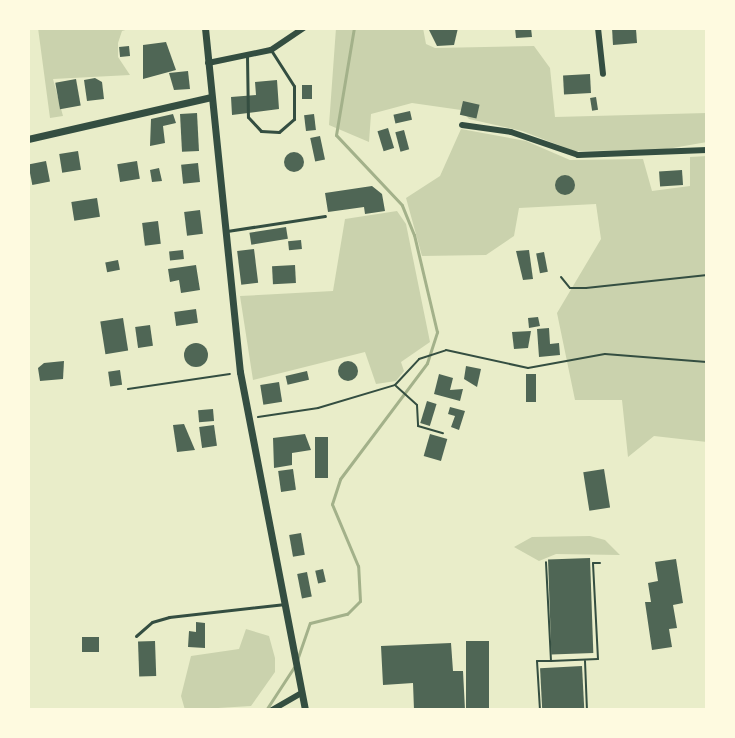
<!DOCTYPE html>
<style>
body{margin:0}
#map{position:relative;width:735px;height:738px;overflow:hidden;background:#e9edc9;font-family:"Source Serif 4",serif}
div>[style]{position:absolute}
.green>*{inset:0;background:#cad2ad}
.stream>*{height:3px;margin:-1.5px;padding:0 1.5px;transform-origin:1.5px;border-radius:1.5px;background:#a3b18a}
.building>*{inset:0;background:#4f6655;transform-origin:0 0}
.round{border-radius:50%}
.path>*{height:2px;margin:-1px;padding:0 1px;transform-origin:1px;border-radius:1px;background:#344e41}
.service>*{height:3px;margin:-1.5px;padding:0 1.5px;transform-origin:1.5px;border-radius:1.5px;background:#344e41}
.minor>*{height:6px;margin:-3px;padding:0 3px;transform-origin:3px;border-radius:3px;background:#344e41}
.tertiary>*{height:7px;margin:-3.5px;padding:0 3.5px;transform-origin:3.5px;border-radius:3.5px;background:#344e41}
span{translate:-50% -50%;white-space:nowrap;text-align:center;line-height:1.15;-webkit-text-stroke:7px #fefae0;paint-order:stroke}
.frame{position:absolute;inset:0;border:30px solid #fefae0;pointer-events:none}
</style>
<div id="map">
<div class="green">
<i style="clip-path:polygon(38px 28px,132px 28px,122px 31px,118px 43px,118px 57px,130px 75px,53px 79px,63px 116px,50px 118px)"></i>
<i style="clip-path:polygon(336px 28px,423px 28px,426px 44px,435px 48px,534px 46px,550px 68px,555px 117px,707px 113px,707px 142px,661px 150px,574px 151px,522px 131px,469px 119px,461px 110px,412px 103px,371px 114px,369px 142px,329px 125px)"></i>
<i style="clip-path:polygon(461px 129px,526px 141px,570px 160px,643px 159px,652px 191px,690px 186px,690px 157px,707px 156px,707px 442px,654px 436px,628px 457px,622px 400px,575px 400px,557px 313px,601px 239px,596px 204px,519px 208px,514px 236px,486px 255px,422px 256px,406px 198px,440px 176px)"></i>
<i style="clip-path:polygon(397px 211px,406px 224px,430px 342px,401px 362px,404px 371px,396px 381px,376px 384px,365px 352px,253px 380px,240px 296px,333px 291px,345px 219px)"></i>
<i style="clip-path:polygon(590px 536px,605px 540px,620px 555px,556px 554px,539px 561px,514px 547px,532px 537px)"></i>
<i style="clip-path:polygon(246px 629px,269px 636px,275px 658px,275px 672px,251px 706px,185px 710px,181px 696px,191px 656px,239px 649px)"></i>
</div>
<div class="stream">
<i style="left:297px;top:660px;width:39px;rotate:-71deg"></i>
<i style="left:310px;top:623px;width:38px;rotate:-14deg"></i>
<i style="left:347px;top:614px;width:18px;rotate:-45deg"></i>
<i style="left:360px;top:601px;width:35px;rotate:-93deg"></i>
<i style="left:358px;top:566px;width:67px;rotate:-112.8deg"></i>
<i style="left:332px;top:504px;width:26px;rotate:-72deg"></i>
<i style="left:340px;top:479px;width:145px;rotate:-53.1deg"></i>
<i style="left:427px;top:363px;width:33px;rotate:-72deg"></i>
<i style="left:437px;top:332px;width:100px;rotate:-103.3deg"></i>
<i style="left:414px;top:235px;width:32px;rotate:-112deg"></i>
<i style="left:402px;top:205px;width:96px;rotate:-133.3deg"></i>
<i style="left:336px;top:135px;width:109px;rotate:-80.5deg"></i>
<i style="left:266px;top:710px;width:51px;rotate:-56.9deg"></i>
</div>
<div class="building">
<i style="clip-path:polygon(428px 28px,458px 28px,454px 45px,437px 46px)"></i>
<i style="clip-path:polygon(515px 28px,531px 28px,532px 37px,516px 38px)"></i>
<i style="clip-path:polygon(612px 28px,636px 29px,637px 43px,613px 45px)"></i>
<i style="clip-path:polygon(166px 42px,176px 70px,143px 79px,143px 45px)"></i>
<i style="left:129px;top:46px;width:10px;height:10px;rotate:84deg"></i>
<i style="clip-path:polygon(188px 71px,190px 89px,174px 90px,169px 73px)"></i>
<i style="left:590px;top:74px;width:19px;height:27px;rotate:87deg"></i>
<i style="clip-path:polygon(95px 78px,102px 82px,104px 99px,87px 101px,84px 80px)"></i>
<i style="left:76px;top:79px;width:27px;height:21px;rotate:80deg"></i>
<i style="clip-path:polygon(277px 80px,279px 109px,232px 115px,231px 97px,256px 95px,255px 82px)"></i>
<i style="left:302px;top:85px;width:10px;height:14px"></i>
<i style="left:596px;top:97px;width:13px;height:6px;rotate:81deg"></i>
<i style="left:463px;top:101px;width:17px;height:14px;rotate:13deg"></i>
<i style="left:410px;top:111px;width:9px;height:17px;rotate:77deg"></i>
<i style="left:197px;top:113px;width:38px;height:17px;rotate:87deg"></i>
<i style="clip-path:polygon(173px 114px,176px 123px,163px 126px,165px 143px,150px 146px,151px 119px)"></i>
<i style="left:314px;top:114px;width:16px;height:10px;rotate:83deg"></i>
<i style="left:388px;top:128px;width:21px;height:11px;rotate:73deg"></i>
<i style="left:404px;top:130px;width:20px;height:9px;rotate:75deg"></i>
<i style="left:320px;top:136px;width:24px;height:10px;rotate:78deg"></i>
<i style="left:78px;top:151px;width:19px;height:19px;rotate:81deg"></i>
<i class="round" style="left:284px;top:152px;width:20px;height:20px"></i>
<i style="left:46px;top:161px;width:21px;height:18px;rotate:79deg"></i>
<i style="left:137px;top:161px;width:18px;height:20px;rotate:81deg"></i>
<i style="left:198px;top:163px;width:19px;height:17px;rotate:84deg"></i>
<i style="clip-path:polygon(159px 168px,162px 181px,152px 182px,150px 170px)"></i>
<i style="left:682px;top:170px;width:15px;height:23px;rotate:86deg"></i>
<i class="round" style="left:555px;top:175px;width:20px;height:20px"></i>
<i style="clip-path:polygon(372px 186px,382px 194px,385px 211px,365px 214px,364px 207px,328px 212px,325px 193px)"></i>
<i style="left:97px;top:198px;width:19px;height:26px;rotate:81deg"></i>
<i style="left:200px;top:210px;width:24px;height:16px;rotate:83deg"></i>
<i style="left:158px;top:221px;width:23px;height:16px;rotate:83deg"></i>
<i style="left:286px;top:227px;width:12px;height:37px;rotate:81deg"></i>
<i style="left:301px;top:240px;width:9px;height:13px;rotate:84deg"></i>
<i style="left:254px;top:249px;width:34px;height:17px;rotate:83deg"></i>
<i style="left:183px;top:250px;width:9px;height:14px;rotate:84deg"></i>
<i style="clip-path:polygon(529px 250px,533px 279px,523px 280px,516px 251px)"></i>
<i style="left:544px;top:252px;width:20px;height:8px;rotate:79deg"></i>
<i style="left:118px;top:260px;width:10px;height:13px;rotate:79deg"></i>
<i style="clip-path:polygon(196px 265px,200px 290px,181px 293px,179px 280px,170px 282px,168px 269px)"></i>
<i style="left:295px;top:265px;width:18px;height:23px;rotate:87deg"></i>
<i style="left:196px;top:309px;width:14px;height:22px;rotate:82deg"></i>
<i style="clip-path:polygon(538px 317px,540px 326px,529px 328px,528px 318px)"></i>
<i style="left:123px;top:318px;width:33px;height:23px;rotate:81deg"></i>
<i style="left:150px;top:325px;width:21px;height:15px;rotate:82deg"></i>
<i style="clip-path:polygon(549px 328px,550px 344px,559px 343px,560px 355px,539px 357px,537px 329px)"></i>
<i style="clip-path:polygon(531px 331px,528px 348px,514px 349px,512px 332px)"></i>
<i class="round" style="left:184px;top:343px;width:24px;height:24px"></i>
<i style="clip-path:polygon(64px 361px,63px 379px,40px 381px,38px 368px,44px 363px)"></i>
<i class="round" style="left:338px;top:361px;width:20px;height:20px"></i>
<i style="clip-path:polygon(466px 366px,481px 369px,477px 387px,464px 379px)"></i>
<i style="left:120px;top:370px;width:15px;height:12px;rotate:82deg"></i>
<i style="left:307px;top:371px;width:9px;height:22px;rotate:77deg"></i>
<i style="clip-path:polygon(439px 374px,453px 378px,450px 390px,463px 389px,460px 401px,434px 394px)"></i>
<i style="left:526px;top:374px;width:10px;height:28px"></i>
<i style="left:279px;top:382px;width:20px;height:19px;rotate:81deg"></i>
<i style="left:427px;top:401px;width:10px;height:23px;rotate:17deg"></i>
<i style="clip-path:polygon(450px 407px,465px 411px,459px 430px,451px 427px,455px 416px,448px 414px)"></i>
<i style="left:213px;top:409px;width:12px;height:15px;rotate:85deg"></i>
<i style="clip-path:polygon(184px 424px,195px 450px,177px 452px,173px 425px)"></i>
<i style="left:214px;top:425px;width:21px;height:15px;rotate:82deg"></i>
<i style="clip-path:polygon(305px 434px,311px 450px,292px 453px,292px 465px,274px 468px,273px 438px)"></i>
<i style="left:430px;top:434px;width:18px;height:23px;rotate:16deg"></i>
<i style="left:315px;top:437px;width:13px;height:41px"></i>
<i style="left:293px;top:469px;width:21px;height:15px;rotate:82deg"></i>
<i style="left:604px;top:469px;width:39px;height:21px;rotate:81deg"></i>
<i style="left:301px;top:533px;width:22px;height:12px;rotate:80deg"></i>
<i style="left:590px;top:558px;width:95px;height:42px;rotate:88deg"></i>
<i style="clip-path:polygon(676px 559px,683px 603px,673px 605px,677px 628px,669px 629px,672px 647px,652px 650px,645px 602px,651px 602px,648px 583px,658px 581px,655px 562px)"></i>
<i style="left:323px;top:569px;width:13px;height:8px;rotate:77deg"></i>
<i style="left:307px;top:572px;width:25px;height:10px;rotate:79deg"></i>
<i style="clip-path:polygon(196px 622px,205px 623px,205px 648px,188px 647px,189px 631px,196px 632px)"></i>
<i style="left:82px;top:637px;width:17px;height:15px"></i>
<i style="left:155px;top:641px;width:35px;height:17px;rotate:88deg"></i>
<i style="left:466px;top:641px;width:23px;height:69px"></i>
<i style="clip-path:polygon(451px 643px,453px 671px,463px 671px,465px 710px,414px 710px,413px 683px,383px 685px,381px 646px)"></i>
<i style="left:582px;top:666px;width:44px;height:42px;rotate:87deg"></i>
</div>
<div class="path">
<i style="left:561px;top:277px;width:14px;rotate:51deg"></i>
<i style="left:570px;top:288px;width:16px"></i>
<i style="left:586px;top:288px;width:122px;rotate:-6.1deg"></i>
<i style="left:396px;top:386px;width:28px;rotate:42deg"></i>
<i style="left:417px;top:405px;width:21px;rotate:87deg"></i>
<i style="left:418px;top:426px;width:26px;rotate:16deg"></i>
<i style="left:128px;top:389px;width:103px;rotate:-8.4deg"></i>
<i style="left:258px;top:417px;width:61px;rotate:-8.5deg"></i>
<i style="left:318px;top:408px;width:80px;rotate:-16.6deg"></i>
<i style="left:395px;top:385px;width:35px;rotate:-47deg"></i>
<i style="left:419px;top:359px;width:28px;rotate:-18deg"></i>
<i style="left:446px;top:350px;width:84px;rotate:12.4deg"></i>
<i style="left:528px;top:368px;width:78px;rotate:-10.3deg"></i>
<i style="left:605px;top:354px;width:102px;rotate:4.5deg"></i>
<i style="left:551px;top:661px;width:47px;rotate:-2.4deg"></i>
<i style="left:598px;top:659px;width:96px;rotate:-93deg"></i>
<i style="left:593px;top:563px;width:7px"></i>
<i style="left:585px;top:661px;width:49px;rotate:87.7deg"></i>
<i style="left:540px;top:710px;width:49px;rotate:-93.5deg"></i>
<i style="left:537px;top:661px;width:14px"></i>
<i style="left:551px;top:661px;width:99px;rotate:-92.9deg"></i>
</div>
<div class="service">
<i style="left:247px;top:56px;width:61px;rotate:89.1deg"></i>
<i style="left:248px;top:117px;width:19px;rotate:47deg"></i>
<i style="left:261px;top:131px;width:18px;rotate:3deg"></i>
<i style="left:279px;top:132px;width:20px;rotate:-41deg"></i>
<i style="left:294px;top:119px;width:33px;rotate:-90deg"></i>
<i style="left:294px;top:86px;width:43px;rotate:-122.6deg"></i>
<i style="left:227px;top:231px;width:99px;rotate:-8.7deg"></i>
<i style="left:136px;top:636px;width:21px;rotate:-41deg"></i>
<i style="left:152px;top:622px;width:18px;rotate:-16deg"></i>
<i style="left:169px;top:617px;width:117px;rotate:-6.4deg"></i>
</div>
<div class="minor">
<i style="left:598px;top:28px;width:46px;rotate:83.8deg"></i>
<i style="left:208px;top:63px;width:64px;rotate:-11.7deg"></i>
<i style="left:271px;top:50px;width:40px;rotate:-34deg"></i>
<i style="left:462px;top:125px;width:49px;rotate:8.1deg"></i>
<i style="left:511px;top:132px;width:71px;rotate:18.9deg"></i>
<i style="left:578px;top:155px;width:129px;rotate:-2.2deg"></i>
<i style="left:272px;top:710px;width:34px;rotate:-30deg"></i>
</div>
<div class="tertiary">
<i style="left:205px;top:28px;width:346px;rotate:84.2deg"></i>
<i style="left:240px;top:372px;width:344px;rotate:79.1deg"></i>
<i style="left:28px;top:139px;width:188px;rotate:-12.9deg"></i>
</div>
<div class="frame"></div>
</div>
